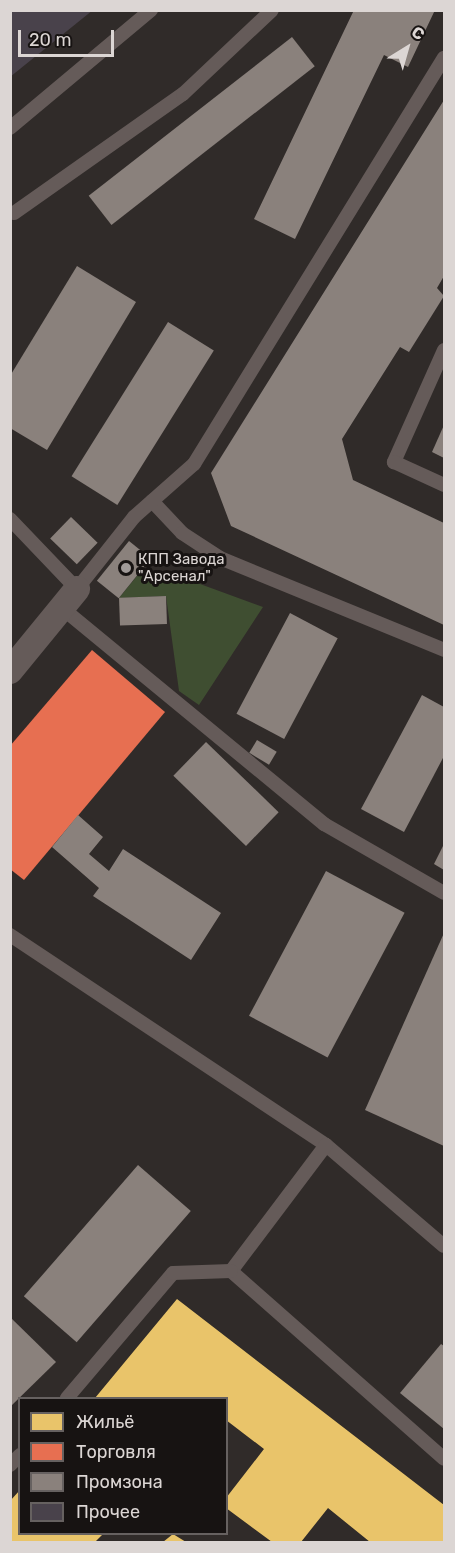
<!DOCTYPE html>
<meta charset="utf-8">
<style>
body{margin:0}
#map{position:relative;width:455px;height:1553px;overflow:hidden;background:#302b29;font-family:Rubik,sans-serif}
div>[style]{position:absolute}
.green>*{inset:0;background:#3f4e31}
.homes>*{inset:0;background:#e9c46a}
.shops>*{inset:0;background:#e76f51}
.industry>*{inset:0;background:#8a817c;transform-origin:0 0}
.building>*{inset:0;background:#49424b}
.service>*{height:14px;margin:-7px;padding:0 7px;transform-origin:7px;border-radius:7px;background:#655b59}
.minor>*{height:26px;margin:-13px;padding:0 13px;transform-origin:13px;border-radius:13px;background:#655b59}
.dots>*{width:16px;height:16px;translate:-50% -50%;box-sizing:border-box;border:3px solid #171312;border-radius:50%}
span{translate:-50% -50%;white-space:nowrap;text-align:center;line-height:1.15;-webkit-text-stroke:6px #171312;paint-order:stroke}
.poi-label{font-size:15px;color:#dcd6d4}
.left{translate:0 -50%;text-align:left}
.frame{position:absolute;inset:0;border:12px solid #dcd6d4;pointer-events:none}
.legend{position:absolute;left:18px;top:1397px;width:210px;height:138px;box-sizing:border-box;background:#171312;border:2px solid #666160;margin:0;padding:8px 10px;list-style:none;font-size:18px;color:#dcd6d4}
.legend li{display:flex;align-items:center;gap:12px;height:30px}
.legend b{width:30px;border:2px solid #666160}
.north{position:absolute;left:377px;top:18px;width:60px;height:60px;-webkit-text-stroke:4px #171312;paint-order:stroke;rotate:37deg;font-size:16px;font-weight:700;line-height:24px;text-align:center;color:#dcd6d4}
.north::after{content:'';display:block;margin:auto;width:21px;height:27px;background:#dcd6d4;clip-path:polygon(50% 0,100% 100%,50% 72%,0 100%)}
.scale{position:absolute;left:18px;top:30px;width:96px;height:27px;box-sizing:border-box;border:3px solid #dcd6d4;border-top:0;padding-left:8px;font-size:18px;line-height:21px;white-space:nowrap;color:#dcd6d4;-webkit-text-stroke:4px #171312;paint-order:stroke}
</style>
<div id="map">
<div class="green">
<i style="clip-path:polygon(137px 576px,181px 577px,263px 607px,199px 705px,179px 691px,166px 596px,119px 598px)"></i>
</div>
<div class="homes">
<i style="clip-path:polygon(177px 1299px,444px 1505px,444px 1542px,370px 1542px,328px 1508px,301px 1542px,272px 1542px,226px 1508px,226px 1498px,264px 1449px,226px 1420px,226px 1398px,95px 1398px)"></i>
<i style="clip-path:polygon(20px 1490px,20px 1534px,103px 1534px,95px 1542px,10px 1542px,10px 1501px)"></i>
<i style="clip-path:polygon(173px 1534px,186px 1542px,163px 1542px)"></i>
</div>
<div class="shops">
<i style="clip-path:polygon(92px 650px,165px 712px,24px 880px,10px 869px,10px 746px)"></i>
</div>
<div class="industry">
<i style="clip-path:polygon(354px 10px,435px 10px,408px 67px,384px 55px,295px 239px,254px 219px)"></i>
<i style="left:292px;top:37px;width:37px;height:258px;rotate:52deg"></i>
<i style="clip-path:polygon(444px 100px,444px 276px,437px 288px,444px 296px,409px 352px,400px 347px,342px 439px,353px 480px,444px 523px,444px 625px,231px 526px,211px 473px)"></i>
<i style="clip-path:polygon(77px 266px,136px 302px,47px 450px,10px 428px,10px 376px)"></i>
<i style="left:168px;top:322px;width:54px;height:182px;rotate:32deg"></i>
<i style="clip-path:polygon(444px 425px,444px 458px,432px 452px)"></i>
<i style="left:71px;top:517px;width:37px;height:30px;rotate:44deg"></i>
<i style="left:129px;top:541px;width:28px;height:51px;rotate:39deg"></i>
<i style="left:166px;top:596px;width:28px;height:47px;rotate:88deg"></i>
<i style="left:290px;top:613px;width:54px;height:114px;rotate:28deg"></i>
<i style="clip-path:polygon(422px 695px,444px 707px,444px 756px,404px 832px,361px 809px)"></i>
<i style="left:257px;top:740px;width:23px;height:15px;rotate:31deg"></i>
<i style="left:206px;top:742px;width:101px;height:47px;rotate:44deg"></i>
<i style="clip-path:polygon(78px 815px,103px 837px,89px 854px,109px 871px,123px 849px,221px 913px,191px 960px,93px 896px,99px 888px,52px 847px)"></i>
<i style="clip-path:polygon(444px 844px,444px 870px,434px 864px)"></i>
<i style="left:326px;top:871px;width:89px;height:164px;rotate:28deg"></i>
<i style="clip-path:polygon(444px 933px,444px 1146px,365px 1110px)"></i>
<i style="left:138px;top:1165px;width:70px;height:174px;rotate:41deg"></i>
<i style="clip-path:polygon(10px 1317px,56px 1362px,10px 1407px)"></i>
<i style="clip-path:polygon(441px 1344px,444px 1346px,444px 1429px,400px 1393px)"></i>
</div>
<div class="building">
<i style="clip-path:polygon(10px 10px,93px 10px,10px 77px)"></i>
</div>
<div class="service">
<i style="left:10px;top:128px;width:184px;rotate:-39.9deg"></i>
<i style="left:14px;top:213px;width:207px;rotate:-35.2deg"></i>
<i style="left:183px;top:94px;width:122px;rotate:-43.3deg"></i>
<i style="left:444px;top:350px;width:123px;rotate:114.1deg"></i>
<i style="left:394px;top:462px;width:55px;rotate:24.7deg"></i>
<i style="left:152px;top:501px;width:44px;rotate:46.8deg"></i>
<i style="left:182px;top:533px;width:45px;rotate:33.3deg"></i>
<i style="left:220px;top:558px;width:242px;rotate:22.3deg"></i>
<i style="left:10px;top:519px;width:97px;rotate:46.3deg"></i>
<i style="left:77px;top:589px;width:92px;rotate:-51.6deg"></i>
<i style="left:134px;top:517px;width:80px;rotate:-41.5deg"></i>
<i style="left:194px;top:464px;width:477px;rotate:-58.4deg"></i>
<i style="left:62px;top:608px;width:340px;rotate:39.5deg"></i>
<i style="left:324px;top:824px;width:138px;rotate:29.9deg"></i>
<i style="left:10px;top:935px;width:379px;rotate:33.6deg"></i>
<i style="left:326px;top:1145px;width:155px;rotate:40.6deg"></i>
<i style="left:326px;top:1145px;width:158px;rotate:127deg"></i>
<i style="left:231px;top:1271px;width:284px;rotate:41.4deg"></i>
<i style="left:67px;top:1398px;width:164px;rotate:-49.7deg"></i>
<i style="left:173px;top:1273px;width:58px;rotate:-2deg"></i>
<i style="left:10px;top:1465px;width:14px;rotate:-45deg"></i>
</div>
<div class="minor">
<i style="left:10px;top:671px;width:106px;rotate:-50.7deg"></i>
</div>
<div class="dots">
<i style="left:126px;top:568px;background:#a09a98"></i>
</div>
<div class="poi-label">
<span class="left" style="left:138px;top:568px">КПП Завода<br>"Арсенал"</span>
</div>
<div class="frame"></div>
<ul class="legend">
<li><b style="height:16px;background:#e9c46a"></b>Жильё</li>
<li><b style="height:16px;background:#e76f51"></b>Торговля</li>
<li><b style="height:16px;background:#8a817c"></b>Промзона</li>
<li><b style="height:16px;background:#49424b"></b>Прочее</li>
</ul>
<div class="north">С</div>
<div class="scale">20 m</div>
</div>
